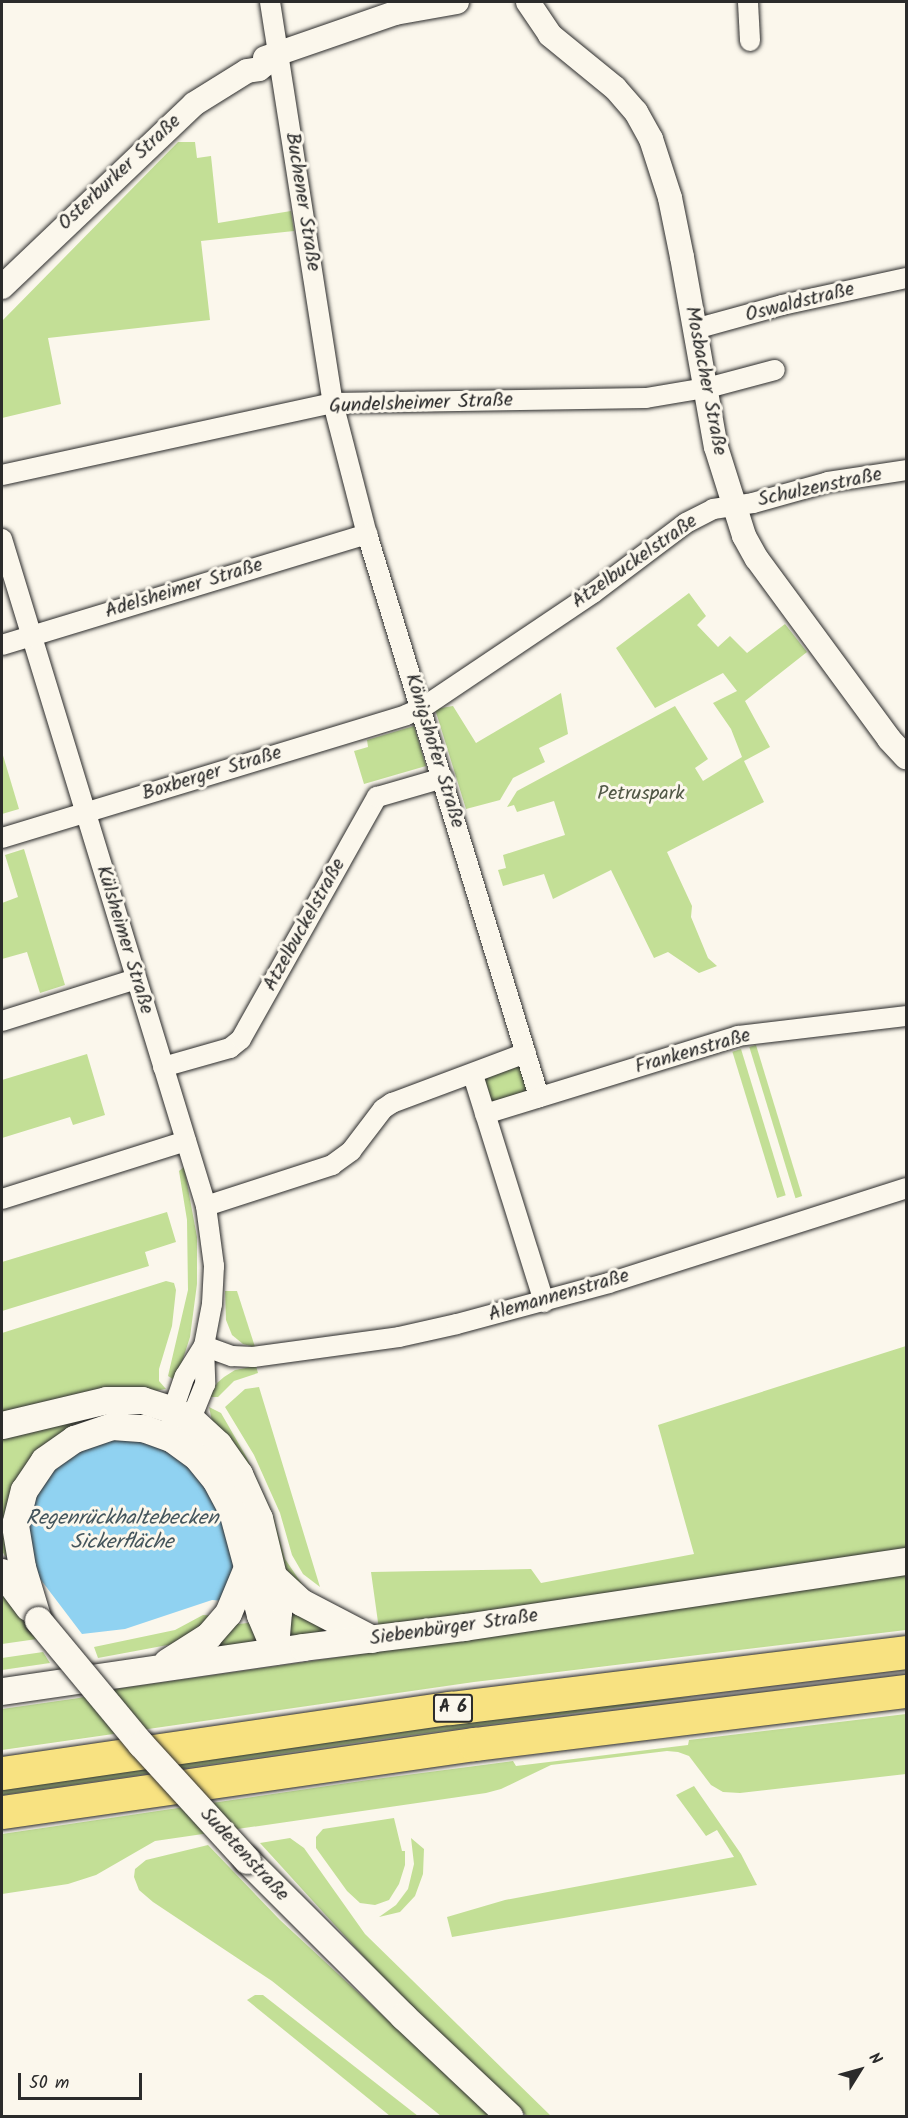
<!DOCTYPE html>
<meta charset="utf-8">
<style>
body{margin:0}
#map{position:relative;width:908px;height:2118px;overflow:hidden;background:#fbf7ec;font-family:Kalam,sans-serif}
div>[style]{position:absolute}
.green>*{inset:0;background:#c3df96;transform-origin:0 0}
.water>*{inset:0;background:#90d2f1}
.roads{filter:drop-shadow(0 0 2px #2b2b2b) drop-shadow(0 0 2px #2b2b2b)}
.minor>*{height:20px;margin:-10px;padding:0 10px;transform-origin:10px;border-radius:10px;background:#fbf7ec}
.tertiary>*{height:24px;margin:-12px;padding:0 12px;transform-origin:12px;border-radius:12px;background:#fbf7ec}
.secondary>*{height:27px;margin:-13.5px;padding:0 13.5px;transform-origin:13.5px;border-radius:13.5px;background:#fbf7ec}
.motorway>*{height:33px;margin:-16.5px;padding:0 16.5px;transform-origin:16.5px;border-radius:16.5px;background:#f8e281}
.bridges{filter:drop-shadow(0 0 2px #2b2b2b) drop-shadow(0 0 2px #2b2b2b)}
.secondary-bridge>*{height:27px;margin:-13.5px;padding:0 13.5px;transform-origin:13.5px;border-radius:13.5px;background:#fbf7ec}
span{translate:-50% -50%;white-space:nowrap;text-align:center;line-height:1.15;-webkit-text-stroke:6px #fbf7ec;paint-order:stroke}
.shield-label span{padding:2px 4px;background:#fbf7ec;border:2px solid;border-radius:4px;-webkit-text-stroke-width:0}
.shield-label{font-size:18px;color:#2b2b2b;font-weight:700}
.street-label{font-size:20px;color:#2b2b2b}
.park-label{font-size:20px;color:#515846}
.water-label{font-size:21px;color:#44555c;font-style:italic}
.frame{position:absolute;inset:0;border:3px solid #2b2b2b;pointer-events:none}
.north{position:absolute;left:830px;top:2040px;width:60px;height:60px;-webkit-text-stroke:4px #fbf7ec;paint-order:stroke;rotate:53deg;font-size:16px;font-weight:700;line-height:24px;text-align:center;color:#2b2b2b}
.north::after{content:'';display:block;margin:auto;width:21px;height:27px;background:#2b2b2b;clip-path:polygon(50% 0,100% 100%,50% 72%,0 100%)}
.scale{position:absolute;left:18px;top:2073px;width:124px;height:27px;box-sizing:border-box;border:3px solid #2b2b2b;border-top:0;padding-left:8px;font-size:18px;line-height:21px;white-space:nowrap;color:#2b2b2b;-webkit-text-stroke:4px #fbf7ec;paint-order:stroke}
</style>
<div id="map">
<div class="green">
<i style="clip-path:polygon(178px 142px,195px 142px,197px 158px,211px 156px,218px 223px,291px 211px,294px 231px,201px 241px,210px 320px,48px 338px,61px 404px,2px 418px,2px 321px)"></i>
<i style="clip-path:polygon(689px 593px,706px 616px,697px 625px,718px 647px,730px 636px,747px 653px,785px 624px,807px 652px,745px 701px,770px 747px,744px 761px,764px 802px,667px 852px,692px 906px,691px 917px,708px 958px,717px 966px,699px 973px,668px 952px,654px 958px,611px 870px,553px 899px,544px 874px,503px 886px,498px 870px,506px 868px,503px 855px,565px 835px,554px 801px,517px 812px,514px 805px,507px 807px,517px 791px,675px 706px,708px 759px,695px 768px,703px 781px,742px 757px,731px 729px,713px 703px,737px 691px,723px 673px,655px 708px,616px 648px)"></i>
<i style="clip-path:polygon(561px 693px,568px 734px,539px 748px,545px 762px,513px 778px,500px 800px,466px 809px,435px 709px,453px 706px,476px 743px)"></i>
<i style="clip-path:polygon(414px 726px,426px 766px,364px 784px,354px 751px,368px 747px,367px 740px)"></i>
<i style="clip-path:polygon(2px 752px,19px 809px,2px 814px)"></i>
<i style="clip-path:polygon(24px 849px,65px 985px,40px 993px,27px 952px,2px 959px,2px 903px,18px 897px,5px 855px)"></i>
<i style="left:756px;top:1045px;width:158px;height:7px;rotate:73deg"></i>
<i style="left:741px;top:1049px;width:153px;height:9px;rotate:73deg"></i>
<i style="clip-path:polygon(87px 1054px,105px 1115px,73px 1125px,70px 1117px,2px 1138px,2px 1080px)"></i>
<i style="clip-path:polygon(521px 1065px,529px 1088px,526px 1093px,498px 1103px,490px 1101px,483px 1079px)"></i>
<i style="clip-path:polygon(184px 1167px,197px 1237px,197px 1284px,190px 1337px,176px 1381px,168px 1376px,188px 1290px,187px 1220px,179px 1171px)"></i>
<i style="clip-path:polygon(167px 1212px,176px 1242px,145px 1252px,149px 1266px,2px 1311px,2px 1262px)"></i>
<i style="clip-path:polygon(166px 1281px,174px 1283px,176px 1290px,172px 1326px,159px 1369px,159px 1381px,166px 1389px,2px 1417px,2px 1333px)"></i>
<i style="clip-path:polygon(225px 1291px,237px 1291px,255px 1347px,243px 1344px,232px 1335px,226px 1320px)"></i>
<i style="clip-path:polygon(906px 1346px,906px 1630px,474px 1682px,2px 1750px,2px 1709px,79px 1698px,122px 1688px,382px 1651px,371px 1572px,531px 1569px,541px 1583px,694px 1554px,658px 1425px)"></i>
<i style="clip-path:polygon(256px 1366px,258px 1373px,234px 1381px,218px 1397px,210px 1397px,217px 1383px,224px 1377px,235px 1370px)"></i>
<i style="clip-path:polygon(259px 1387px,320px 1587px,303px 1574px,292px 1555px,280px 1513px,254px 1455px,225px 1407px,245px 1389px)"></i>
<i style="clip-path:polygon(209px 1407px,221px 1413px,247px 1458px,273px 1515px,285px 1559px,304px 1587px,285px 1571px,212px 1421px)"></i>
<i style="clip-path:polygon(98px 1409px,157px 1415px,101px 1416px,72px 1425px,47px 1444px,13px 1557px,5px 1556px,2px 1551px,2px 1432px)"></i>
<i style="clip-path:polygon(2px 1589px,37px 1639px,2px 1644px)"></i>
<i style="clip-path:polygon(300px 1612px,331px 1631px,291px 1636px,287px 1617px)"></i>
<i style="clip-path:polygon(203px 1615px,218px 1616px,173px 1644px,98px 1658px,94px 1647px,175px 1630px)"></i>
<i style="clip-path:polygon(232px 1621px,239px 1624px,256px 1622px,258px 1642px,209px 1649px)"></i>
<i style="clip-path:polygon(43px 1652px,50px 1663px,2px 1670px,2px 1658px)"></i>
<i style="clip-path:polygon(695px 1697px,382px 1739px,2px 1795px,2px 1788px,389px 1733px,607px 1704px)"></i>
<i style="clip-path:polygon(906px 1714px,906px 1774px,740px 1793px,723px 1792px,711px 1785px,689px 1756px,678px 1752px,667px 1751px,576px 1762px,551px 1765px,501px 1789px,486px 1793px,155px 1841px,96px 1875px,68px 1884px,2px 1894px,2px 1834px,368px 1780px,513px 1761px,516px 1766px,688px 1745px,689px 1740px)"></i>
<i style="clip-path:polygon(694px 1786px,741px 1854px,757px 1885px,452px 1937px,447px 1917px,505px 1900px,734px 1857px,717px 1830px,706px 1836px,676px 1795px)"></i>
<i style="clip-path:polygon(394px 1818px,402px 1851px,405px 1851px,405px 1865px,399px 1884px,389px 1900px,375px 1905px,360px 1903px,347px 1891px,316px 1848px,316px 1837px,323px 1829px)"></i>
<i style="clip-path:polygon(290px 1838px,304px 1848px,365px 1934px,551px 2116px,527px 2116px,415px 2013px,260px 1843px)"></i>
<i style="clip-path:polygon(411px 1838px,424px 1849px,423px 1874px,415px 1896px,400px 1912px,379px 1917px,396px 1905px,408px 1889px,414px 1864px)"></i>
<i style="clip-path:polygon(208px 1845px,280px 1920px,491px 2116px,441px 2116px,272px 1981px,153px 1902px,139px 1890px,134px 1877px,135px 1869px,146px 1860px)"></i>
<i style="clip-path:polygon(255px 1995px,263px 1995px,418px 2116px,390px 2116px,247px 2000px)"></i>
</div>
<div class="water">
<i style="clip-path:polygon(135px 1436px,186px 1459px,225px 1515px,235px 1576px,226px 1601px,212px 1600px,125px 1629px,82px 1634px,38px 1576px,27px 1547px,29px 1508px,45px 1474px,74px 1450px,100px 1441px)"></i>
</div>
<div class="roads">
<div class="minor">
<i style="left:270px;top:2px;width:406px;rotate:81.1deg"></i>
<i style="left:333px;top:403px;width:135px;rotate:75.5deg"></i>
<i style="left:367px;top:534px;width:589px;rotate:73.01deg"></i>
<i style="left:748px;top:2px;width:39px;rotate:87deg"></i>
<i style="left:695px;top:329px;width:90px;rotate:-15.4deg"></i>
<i style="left:782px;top:305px;width:127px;rotate:-12.3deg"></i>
<i style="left:2px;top:475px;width:339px;rotate:-12.3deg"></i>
<i style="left:333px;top:403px;width:313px;rotate:-0.9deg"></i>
<i style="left:646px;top:398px;width:66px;rotate:-9.6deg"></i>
<i style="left:711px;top:387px;width:66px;rotate:-14.9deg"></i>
<i style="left:2px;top:539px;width:697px;rotate:72.99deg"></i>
<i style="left:206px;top:1206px;width:61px;rotate:82.4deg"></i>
<i style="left:214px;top:1266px;width:38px;rotate:93deg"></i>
<i style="left:212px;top:1304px;width:43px;rotate:100.8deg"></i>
<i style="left:204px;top:1346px;width:38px;rotate:88deg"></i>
<i style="left:205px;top:1384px;width:38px;rotate:112deg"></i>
<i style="left:191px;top:1419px;width:13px;rotate:135deg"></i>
<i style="left:2px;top:645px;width:382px;rotate:-16.9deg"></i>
<i style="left:2px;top:838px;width:422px;rotate:-16.9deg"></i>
<i style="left:406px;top:715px;width:17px;rotate:-24deg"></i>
<i style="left:422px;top:708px;width:206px;rotate:-33.9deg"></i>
<i style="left:593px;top:593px;width:116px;rotate:-37deg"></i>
<i style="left:686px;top:523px;width:30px;rotate:-27deg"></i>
<i style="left:713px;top:509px;width:40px;rotate:-8.5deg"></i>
<i style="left:753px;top:503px;width:78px;rotate:-15.6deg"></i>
<i style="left:828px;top:482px;width:79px;rotate:-8.7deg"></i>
<i style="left:2px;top:1021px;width:140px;rotate:-17.4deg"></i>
<i style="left:163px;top:1067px;width:70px;rotate:-15.8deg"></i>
<i style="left:230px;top:1048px;width:14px;rotate:-39deg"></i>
<i style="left:241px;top:1039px;width:278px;rotate:-60.7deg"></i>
<i style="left:377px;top:797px;width:69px;rotate:-16.1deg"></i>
<i style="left:473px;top:1075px;width:238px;rotate:72.6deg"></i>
<i style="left:485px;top:1114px;width:265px;rotate:-17.1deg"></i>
<i style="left:738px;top:1036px;width:169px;rotate:-6.8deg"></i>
<i style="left:2px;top:1199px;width:193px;rotate:-17.5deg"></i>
<i style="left:206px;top:1206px;width:133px;rotate:-18deg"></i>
<i style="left:332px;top:1165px;width:24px;rotate:-36deg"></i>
<i style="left:351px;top:1151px;width:53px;rotate:-52.7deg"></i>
<i style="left:383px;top:1109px;width:11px;rotate:-34deg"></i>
<i style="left:392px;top:1103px;width:143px;rotate:-20.5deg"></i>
<i style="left:204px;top:1346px;width:30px;rotate:20deg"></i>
<i style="left:232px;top:1356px;width:21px;rotate:3deg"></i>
<i style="left:253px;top:1357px;width:147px;rotate:-7.8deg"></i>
<i style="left:399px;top:1337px;width:59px;rotate:-12.6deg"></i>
<i style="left:457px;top:1324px;width:157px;rotate:-15.1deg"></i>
<i style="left:609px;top:1283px;width:312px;rotate:-17.7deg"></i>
<i style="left:172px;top:1422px;width:12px;rotate:-85deg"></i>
<i style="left:173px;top:1410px;width:36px;rotate:-71deg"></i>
<i style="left:185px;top:1376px;width:36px;rotate:-58deg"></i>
</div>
<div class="tertiary">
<i style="left:528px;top:2px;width:40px;rotate:56deg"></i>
<i style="left:550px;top:35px;width:84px;rotate:39.2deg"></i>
<i style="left:615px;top:88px;width:32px;rotate:49deg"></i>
<i style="left:636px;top:112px;width:31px;rotate:61deg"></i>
<i style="left:651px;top:139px;width:62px;rotate:72.1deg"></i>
<i style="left:670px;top:198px;width:60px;rotate:78.5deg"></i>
<i style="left:682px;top:257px;width:193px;rotate:79.9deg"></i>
<i style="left:716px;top:447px;width:93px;rotate:72.5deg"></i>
<i style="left:744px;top:536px;width:26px;rotate:61deg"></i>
<i style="left:757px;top:559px;width:223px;rotate:53.7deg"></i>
<i style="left:889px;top:739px;width:25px;rotate:47deg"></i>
<i style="left:265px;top:58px;width:138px;rotate:-19.1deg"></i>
<i style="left:395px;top:13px;width:63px;rotate:-10.1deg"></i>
<i style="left:2px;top:287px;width:265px;rotate:-43.6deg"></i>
<i style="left:194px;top:104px;width:62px;rotate:-31.9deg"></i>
<i style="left:247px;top:71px;width:12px;rotate:-9deg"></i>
<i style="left:259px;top:69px;width:25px;rotate:-37deg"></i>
</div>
<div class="secondary">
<i style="left:2px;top:1425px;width:107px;rotate:-13.5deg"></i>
<i style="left:106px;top:1400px;width:36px"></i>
<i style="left:142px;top:1400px;width:33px;rotate:18deg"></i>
<i style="left:173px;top:1410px;width:20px;rotate:27deg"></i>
<i style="left:191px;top:1419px;width:37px;rotate:43deg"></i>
<i style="left:218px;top:1444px;width:37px;rotate:55deg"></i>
<i style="left:239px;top:1474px;width:48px;rotate:65.6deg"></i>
<i style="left:259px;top:1518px;width:60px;rotate:76.4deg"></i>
<i style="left:273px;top:1576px;width:36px;rotate:82deg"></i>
<i style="left:278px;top:1612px;width:35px;rotate:95deg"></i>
<i style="left:2px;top:1572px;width:44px;rotate:53.4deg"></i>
<i style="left:273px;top:1576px;width:38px;rotate:43deg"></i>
<i style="left:301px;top:1602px;width:80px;rotate:27.5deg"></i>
<i style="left:38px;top:1620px;width:55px;rotate:-106.8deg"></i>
<i style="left:22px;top:1567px;width:43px;rotate:-99.5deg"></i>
<i style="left:15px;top:1525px;width:36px;rotate:-76deg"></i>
<i style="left:24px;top:1490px;width:36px;rotate:-56deg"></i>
<i style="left:44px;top:1460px;width:37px;rotate:-35deg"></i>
<i style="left:74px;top:1439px;width:40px;rotate:-18.9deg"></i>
<i style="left:112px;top:1426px;width:31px;rotate:4deg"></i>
<i style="left:143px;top:1428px;width:30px;rotate:20deg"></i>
<i style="left:171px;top:1438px;width:31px;rotate:36deg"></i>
<i style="left:196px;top:1456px;width:32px;rotate:51deg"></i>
<i style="left:216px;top:1481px;width:34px;rotate:62deg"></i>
<i style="left:232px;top:1511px;width:108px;rotate:74.9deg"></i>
<i style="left:260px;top:1615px;width:39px;rotate:67deg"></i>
<i style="left:167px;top:1662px;width:49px;rotate:-32.4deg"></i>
<i style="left:208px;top:1636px;width:30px;rotate:-49deg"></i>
<i style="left:228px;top:1613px;width:52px;rotate:-67.4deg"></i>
<i style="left:2px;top:1691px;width:304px;rotate:-8.3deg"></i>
<i style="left:303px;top:1647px;width:162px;rotate:-7.1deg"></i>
<i style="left:464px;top:1627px;width:447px;rotate:-8.5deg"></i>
<i style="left:247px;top:1860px;width:221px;rotate:45deg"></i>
<i style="left:403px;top:2016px;width:146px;rotate:43.3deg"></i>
</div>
<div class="motorway">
<i style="left:2px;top:1773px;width:453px;rotate:-8.3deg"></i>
<i style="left:450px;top:1708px;width:459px;rotate:-7deg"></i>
<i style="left:2px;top:1812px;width:477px;rotate:-8.2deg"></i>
<i style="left:474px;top:1744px;width:435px;rotate:-7deg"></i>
</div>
</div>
<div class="bridges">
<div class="secondary-bridge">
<i style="left:38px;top:1620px;width:161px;rotate:50.3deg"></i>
<i style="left:141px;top:1744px;width:157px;rotate:47.6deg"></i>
</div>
</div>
<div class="shield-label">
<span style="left:453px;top:1708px">A 6</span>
</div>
<div class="street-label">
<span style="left:120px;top:173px;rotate:-43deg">Osterburker Straße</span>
<span style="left:302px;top:202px;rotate:81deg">Buchener Straße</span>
<span style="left:800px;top:303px;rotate:-14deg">Oswaldstraße</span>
<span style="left:705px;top:381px;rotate:79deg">Mosbacher Straße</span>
<span style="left:421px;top:404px;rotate:-2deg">Gundelsheimer Straße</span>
<span style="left:820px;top:488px;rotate:-12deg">Schulzenstraße</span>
<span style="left:635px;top:562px;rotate:-35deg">Atzelbuckelstraße</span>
<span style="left:184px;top:589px;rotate:-17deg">Adelsheimer Straße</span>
<span style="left:434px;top:751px;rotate:73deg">Königshofer Straße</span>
<span style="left:212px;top:774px;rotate:-17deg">Boxberger Straße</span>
<span style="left:305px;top:925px;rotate:-61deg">Atzelbuckelstraße</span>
<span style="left:124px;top:940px;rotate:73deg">Külsheimer Straße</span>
<span style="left:693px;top:1052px;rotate:-16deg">Frankenstraße</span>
<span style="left:559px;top:1296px;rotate:-16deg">Alemannenstraße</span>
<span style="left:454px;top:1628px;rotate:-8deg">Siebenbürger Straße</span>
<span style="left:244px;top:1855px;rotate:47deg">Sudetenstraße</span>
</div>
<div class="park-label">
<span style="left:641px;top:794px">Petruspark</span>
</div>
<div class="water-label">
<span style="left:122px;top:1531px">Regenrückhaltebecken<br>Sickerfläche</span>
</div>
<div class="frame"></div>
<div class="north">N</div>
<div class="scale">50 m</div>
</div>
